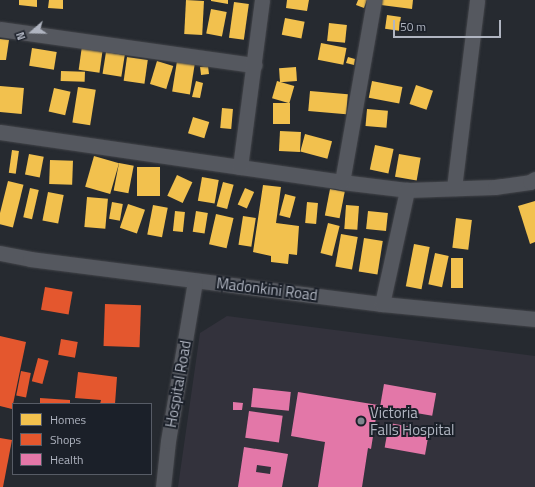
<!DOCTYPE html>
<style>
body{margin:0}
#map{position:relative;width:535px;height:487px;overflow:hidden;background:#262a30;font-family:"Titillium Web",sans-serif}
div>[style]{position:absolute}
.medical>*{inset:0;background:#33323c}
.homes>*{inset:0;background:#f2c14e;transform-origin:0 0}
.shops>*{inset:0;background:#e4572e;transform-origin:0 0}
.health>*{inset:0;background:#e377a8;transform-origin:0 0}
.roads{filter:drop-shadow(0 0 1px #424449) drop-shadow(0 0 1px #424449)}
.minor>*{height:15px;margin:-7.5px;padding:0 7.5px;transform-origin:7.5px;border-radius:7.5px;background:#55585f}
.dots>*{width:11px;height:11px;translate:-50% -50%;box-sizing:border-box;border:2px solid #1b2029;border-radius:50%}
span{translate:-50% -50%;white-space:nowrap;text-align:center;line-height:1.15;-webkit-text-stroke:4px #1b2029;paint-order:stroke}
.street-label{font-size:15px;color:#b0b5c1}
.poi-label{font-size:15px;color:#b0b5c1}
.left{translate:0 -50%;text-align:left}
.legend{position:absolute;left:12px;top:403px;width:140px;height:72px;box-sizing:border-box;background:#1b2029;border:1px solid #575c66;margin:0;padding:5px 7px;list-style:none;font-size:12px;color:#b0b5c1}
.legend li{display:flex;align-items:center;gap:8px;height:20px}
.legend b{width:20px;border:1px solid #575c66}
.north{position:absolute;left:12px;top:12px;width:40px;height:40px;-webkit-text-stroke:3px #1b2029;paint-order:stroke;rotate:250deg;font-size:11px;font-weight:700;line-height:16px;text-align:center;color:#b0b5c1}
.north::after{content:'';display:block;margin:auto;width:14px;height:18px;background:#b0b5c1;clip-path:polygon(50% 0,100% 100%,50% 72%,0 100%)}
.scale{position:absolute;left:393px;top:20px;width:108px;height:18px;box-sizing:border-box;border:2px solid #b0b5c1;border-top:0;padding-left:5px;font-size:12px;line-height:14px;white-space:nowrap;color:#b0b5c1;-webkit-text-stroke:3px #1b2029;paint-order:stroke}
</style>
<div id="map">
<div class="medical">
<i style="clip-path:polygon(227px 316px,535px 356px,535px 487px,178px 487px,200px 333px)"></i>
</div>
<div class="homes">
<i style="clip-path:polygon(19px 0,37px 0,37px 7px,19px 5px)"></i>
<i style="clip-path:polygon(49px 0,63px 0,63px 9px,48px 8px)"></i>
<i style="left:186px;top:0;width:18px;height:34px;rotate:3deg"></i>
<i style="clip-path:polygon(211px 0,228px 0,228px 4px,211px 1px)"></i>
<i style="clip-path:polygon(287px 0,309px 0,307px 11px,286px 8px)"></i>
<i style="clip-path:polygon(358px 0,367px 0,364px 8px,356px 5px)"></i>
<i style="clip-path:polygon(382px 0,413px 0,412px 9px,381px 5px)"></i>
<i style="left:234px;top:2px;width:15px;height:36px;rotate:8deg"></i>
<i style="left:211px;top:9px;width:16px;height:25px;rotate:11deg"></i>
<i style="left:387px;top:15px;width:14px;height:14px;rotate:8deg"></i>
<i style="left:285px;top:18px;width:20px;height:17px;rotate:11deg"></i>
<i style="left:329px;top:23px;width:18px;height:18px;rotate:6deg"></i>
<i style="clip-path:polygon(0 39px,9px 40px,6px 60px,0 60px)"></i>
<i style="left:321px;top:43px;width:26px;height:17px;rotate:11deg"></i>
<i style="left:82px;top:46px;width:21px;height:24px;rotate:8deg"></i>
<i style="left:32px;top:48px;width:25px;height:18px;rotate:9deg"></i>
<i style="left:106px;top:52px;width:19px;height:22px;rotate:9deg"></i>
<i style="left:127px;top:57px;width:21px;height:24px;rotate:8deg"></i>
<i style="clip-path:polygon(348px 57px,355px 59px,354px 65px,346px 63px)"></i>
<i style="left:157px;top:61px;width:17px;height:24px;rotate:17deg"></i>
<i style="left:177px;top:61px;width:18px;height:31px;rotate:9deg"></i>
<i style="left:208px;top:66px;width:8px;height:8px;rotate:83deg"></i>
<i style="left:296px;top:67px;width:14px;height:17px;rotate:86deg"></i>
<i style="left:61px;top:71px;width:24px;height:10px;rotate:2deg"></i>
<i style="clip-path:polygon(196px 81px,203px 83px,200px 98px,192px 97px)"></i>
<i style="left:277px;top:81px;width:18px;height:18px;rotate:16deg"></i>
<i style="left:372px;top:81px;width:31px;height:17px;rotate:11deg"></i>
<i style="left:416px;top:85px;width:18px;height:20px;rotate:19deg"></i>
<i style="left:0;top:86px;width:24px;height:26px;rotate:5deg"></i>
<i style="left:78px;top:87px;width:18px;height:36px;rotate:9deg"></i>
<i style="left:54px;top:88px;width:17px;height:24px;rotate:13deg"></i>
<i style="left:310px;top:91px;width:38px;height:20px;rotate:5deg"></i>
<i style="left:273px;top:103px;width:17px;height:21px"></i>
<i style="left:222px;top:108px;width:11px;height:20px;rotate:5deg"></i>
<i style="left:367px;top:109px;width:21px;height:17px;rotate:5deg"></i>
<i style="left:193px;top:117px;width:17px;height:17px;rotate:17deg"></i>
<i style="left:280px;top:131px;width:21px;height:20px;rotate:3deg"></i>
<i style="left:305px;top:134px;width:28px;height:18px;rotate:15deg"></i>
<i style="left:375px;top:145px;width:19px;height:25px;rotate:12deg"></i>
<i style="left:12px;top:150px;width:7px;height:23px;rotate:8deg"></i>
<i style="left:29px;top:154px;width:15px;height:21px;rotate:11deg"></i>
<i style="left:399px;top:154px;width:22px;height:23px;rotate:10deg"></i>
<i style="left:94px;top:156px;width:26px;height:32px;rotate:16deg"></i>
<i style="left:50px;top:160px;width:23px;height:24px;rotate:2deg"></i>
<i style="left:119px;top:163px;width:15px;height:28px;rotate:11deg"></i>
<i style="left:137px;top:167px;width:23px;height:29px"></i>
<i style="left:177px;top:175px;width:17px;height:23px;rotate:25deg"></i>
<i style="left:202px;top:177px;width:17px;height:24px;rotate:10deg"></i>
<i style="left:8px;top:181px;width:16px;height:44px;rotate:14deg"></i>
<i style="left:223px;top:182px;width:11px;height:25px;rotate:15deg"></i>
<i style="clip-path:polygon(263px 185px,281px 187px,276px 223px,299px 226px,297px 255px,289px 254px,288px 264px,271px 262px,271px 256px,253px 252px)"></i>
<i style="left:30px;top:188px;width:9px;height:30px;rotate:13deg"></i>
<i style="left:245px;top:188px;width:10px;height:18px;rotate:24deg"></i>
<i style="left:330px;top:189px;width:15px;height:27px;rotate:11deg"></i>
<i style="left:48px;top:192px;width:16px;height:29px;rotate:11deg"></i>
<i style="left:285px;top:194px;width:11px;height:22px;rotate:15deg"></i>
<i style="left:87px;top:197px;width:21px;height:30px;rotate:5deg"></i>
<i style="clip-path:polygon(535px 201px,535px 242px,530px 244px,518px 206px)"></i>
<i style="left:112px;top:202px;width:11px;height:17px;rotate:10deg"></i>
<i style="left:307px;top:202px;width:11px;height:21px;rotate:5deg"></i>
<i style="left:128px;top:204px;width:18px;height:25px;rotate:19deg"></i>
<i style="left:153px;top:205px;width:15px;height:30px;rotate:11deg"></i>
<i style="left:346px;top:205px;width:13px;height:24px;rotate:4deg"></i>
<i style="left:175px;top:211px;width:10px;height:20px;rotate:6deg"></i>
<i style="left:196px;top:211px;width:12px;height:21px;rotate:9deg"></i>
<i style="left:368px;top:211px;width:20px;height:18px;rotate:6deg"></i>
<i style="left:216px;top:214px;width:18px;height:31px;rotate:13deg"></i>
<i style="left:243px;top:216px;width:13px;height:29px;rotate:9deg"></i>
<i style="left:456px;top:218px;width:16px;height:30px;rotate:7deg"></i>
<i style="left:328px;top:223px;width:12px;height:31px;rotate:14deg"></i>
<i style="left:341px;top:234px;width:17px;height:33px;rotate:10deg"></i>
<i style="left:364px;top:238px;width:19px;height:34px;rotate:9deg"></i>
<i style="left:414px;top:244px;width:16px;height:43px;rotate:11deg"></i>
<i style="left:435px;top:253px;width:14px;height:32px;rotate:12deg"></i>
<i style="left:451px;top:258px;width:12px;height:30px"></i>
</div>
<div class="shops">
<i style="left:45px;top:287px;width:28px;height:23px;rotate:10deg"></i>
<i style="left:105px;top:304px;width:36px;height:42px;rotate:2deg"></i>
<i style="clip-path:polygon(0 336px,26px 342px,12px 409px,0 406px)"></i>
<i style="left:61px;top:339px;width:17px;height:16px;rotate:10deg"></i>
<i style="left:38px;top:358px;width:11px;height:24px;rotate:15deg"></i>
<i style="left:21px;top:371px;width:10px;height:25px;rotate:11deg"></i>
<i style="clip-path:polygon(78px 372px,117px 377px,115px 404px,100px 404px,101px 400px,75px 398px)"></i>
<i style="clip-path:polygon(40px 398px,70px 400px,70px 404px,40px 404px)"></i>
<i style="clip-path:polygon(0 438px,12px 440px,3px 487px,0 487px)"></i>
</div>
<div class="health">
<i style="left:384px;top:384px;width:53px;height:23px;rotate:10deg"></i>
<i style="left:253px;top:388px;width:38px;height:19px;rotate:6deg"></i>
<i style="clip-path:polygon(298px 392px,378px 405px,371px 449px,368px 448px,362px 487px,318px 487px,325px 442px,291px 436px)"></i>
<i style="clip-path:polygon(233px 402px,243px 403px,242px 410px,233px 410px)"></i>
<i style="left:249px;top:411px;width:34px;height:27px;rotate:8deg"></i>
<i style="left:389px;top:423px;width:41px;height:25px;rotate:10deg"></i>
<i style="clip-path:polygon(evenodd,244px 447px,288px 454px,282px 487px,238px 487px,244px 447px,257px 465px,271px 467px,270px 474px,256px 472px,257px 465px)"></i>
</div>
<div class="roads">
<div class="minor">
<i style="left:0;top:29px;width:257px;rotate:8.1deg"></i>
<i style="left:0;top:132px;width:346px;rotate:8.3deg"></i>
<i style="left:342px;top:182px;width:65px;rotate:7deg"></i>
<i style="left:407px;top:190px;width:88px;rotate:-2deg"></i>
<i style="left:495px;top:187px;width:35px;rotate:-8deg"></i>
<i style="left:530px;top:182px;width:6px;rotate:-31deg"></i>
<i style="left:240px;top:167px;width:168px;rotate:-82.5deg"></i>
<i style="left:342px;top:182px;width:185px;rotate:-80deg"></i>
<i style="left:454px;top:188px;width:189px;rotate:-83deg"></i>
<i style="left:0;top:253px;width:31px;rotate:11deg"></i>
<i style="left:30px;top:259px;width:355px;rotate:7.3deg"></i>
<i style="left:382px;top:304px;width:154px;rotate:5.6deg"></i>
<i style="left:382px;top:304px;width:117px;rotate:-77.6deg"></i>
<i style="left:163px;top:487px;width:46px;rotate:-83.8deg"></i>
<i style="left:168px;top:441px;width:162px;rotate:-80.4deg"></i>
</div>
</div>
<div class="dots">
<i style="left:361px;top:421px;background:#80848e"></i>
</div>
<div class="street-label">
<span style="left:267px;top:289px;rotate:7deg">Madonkini Road</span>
<span style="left:178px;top:384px;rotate:-80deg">Hospital Road</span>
</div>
<div class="poi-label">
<span class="left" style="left:370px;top:421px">Victoria<br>Falls Hospital</span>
</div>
<ul class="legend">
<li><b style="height:11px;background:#f2c14e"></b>Homes</li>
<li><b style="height:11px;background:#e4572e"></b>Shops</li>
<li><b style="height:11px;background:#e377a8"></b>Health</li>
</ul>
<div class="north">N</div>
<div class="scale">50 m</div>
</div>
